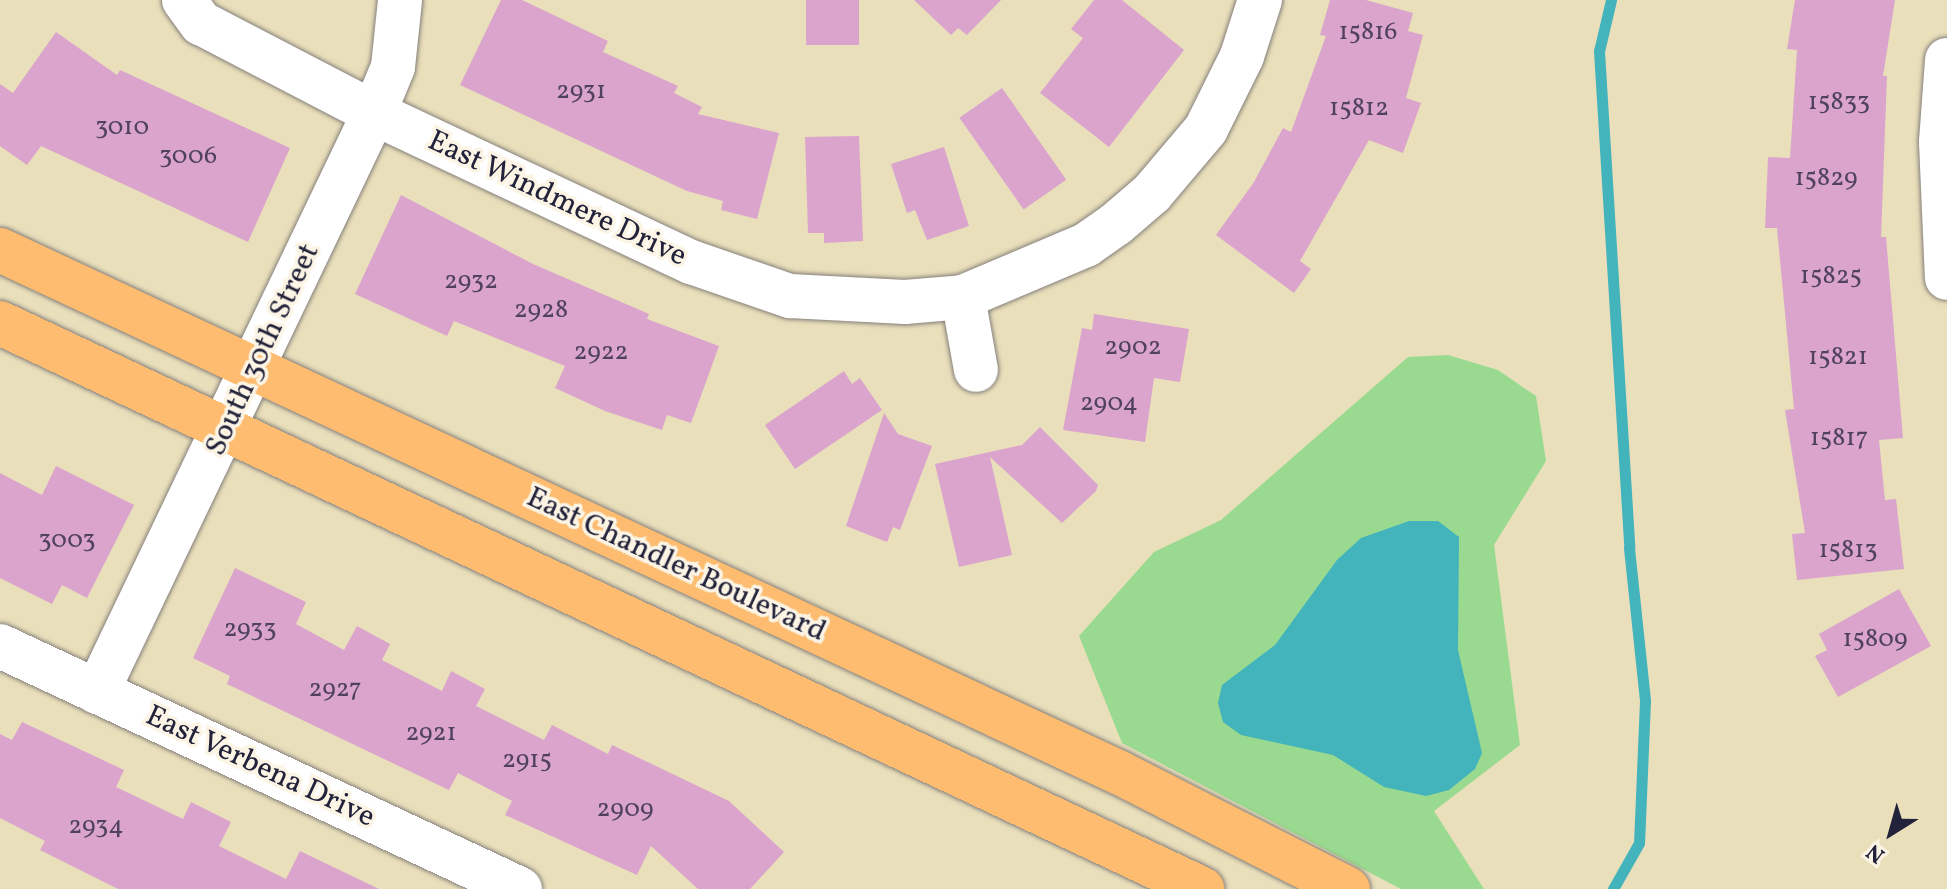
<!DOCTYPE html>
<style>
body{margin:0}
#map{position:relative;width:1947px;height:889px;overflow:hidden;background:#e9dfbb;font-family:Vollkorn,serif}
div>[style]{position:absolute}
.green>*{inset:0;background:#9ada90}
.water>*{inset:0;background:#43b3bc}
.stream>*{height:11px;margin:-5.5px;padding:0 5.5px;transform-origin:5.5px;border-radius:5.5px;background:#43b3bc}
.building>*{inset:0;background:#daa4cc;transform-origin:0 0}
.roads{filter:drop-shadow(0 0 2px #86807b) drop-shadow(0 0 2px #86807b)}
.minor>*{height:44px;margin:-22px;padding:0 22px;transform-origin:22px;border-radius:22px;background:#fff}
.major>*{height:44px;margin:-22px;padding:0 22px;transform-origin:22px;border-radius:22px;background:#fdbc70}
span{translate:-50% -50%;white-space:nowrap;text-align:center;line-height:1.15;-webkit-text-stroke:7px #fcf5e5;paint-order:stroke}
.number-label{font-size:26px;color:#50425f}
.number-label span{-webkit-text-stroke-width:0}
.street-label{font-size:30px;color:#22223b}
.north{position:absolute;left:1851px;top:793px;width:80px;height:80px;-webkit-text-stroke:6px #fcf5e5;paint-order:stroke;rotate:217deg;font-size:22px;font-weight:700;line-height:32px;text-align:center;color:#22223b}
.north::after{content:'';display:block;margin:auto;width:28px;height:36px;background:#22223b;clip-path:polygon(50% 0,100% 100%,50% 72%,0 100%)}
</style>
<div id="map">
<div class="green">
<i style="clip-path:polygon(1448px 355px,1498px 370px,1536px 396px,1546px 461px,1494px 545px,1520px 745px,1434px 811px,1484px 889px,1401px 889px,1122px 743px,1079px 636px,1154px 552px,1221px 520px,1408px 357px)"></i>
</div>
<div class="water">
<i style="clip-path:polygon(1409px 521px,1438px 521px,1459px 537px,1458px 650px,1482px 753px,1475px 769px,1449px 790px,1426px 796px,1384px 787px,1333px 755px,1241px 735px,1223px 722px,1218px 703px,1222px 685px,1275px 645px,1337px 560px,1361px 538px)"></i>
</div>
<div class="stream">
<i style="left:1611px;top:0;width:52px;rotate:103.2deg"></i>
<i style="left:1599px;top:51px;width:498px;rotate:86.5deg"></i>
<i style="left:1629px;top:548px;width:154px;rotate:84deg"></i>
<i style="left:1645px;top:701px;width:142px;rotate:92.4deg"></i>
<i style="left:1639px;top:843px;width:53px;rotate:119.5deg"></i>
</div>
<div class="building">
<i style="clip-path:polygon(501px 0,522px 0,608px 41px,603px 52px,678px 86px,674px 93px,702px 107px,698px 114px,779px 133px,757px 219px,721px 210px,723px 201px,687px 191px,460px 85px)"></i>
<i style="left:806px;top:0;width:53px;height:45px"></i>
<i style="clip-path:polygon(914px 0,1001px 0,967px 35px,958px 28px,951px 35px)"></i>
<i style="clip-path:polygon(1094px 0,1122px 0,1184px 50px,1109px 147px,1040px 93px,1083px 38px,1071px 29px)"></i>
<i style="clip-path:polygon(1330px 0,1366px 0,1413px 13px,1408px 31px,1423px 35px,1406px 98px,1421px 103px,1403px 153px,1369px 140px,1300px 261px,1311px 269px,1294px 293px,1216px 235px,1254px 182px,1283px 128px,1291px 132px,1326px 36px,1320px 35px)"></i>
<i style="clip-path:polygon(1795px 0,1895px 0,1883px 76px,1887px 76px,1881px 237px,1886px 237px,1903px 438px,1879px 440px,1885px 500px,1896px 499px,1904px 569px,1797px 580px,1792px 534px,1805px 533px,1785px 410px,1794px 409px,1777px 228px,1765px 228px,1768px 157px,1790px 158px,1797px 50px,1787px 49px)"></i>
<i style="clip-path:polygon(56px 32px,117px 75px,120px 70px,290px 148px,248px 242px,41px 146px,27px 165px,0 146px,0 84px,13px 93px)"></i>
<i style="left:1002px;top:88px;width:112px;height:52px;rotate:55deg"></i>
<i style="clip-path:polygon(859px 136px,863px 241px,824px 243px,824px 233px,808px 233px,805px 137px)"></i>
<i style="clip-path:polygon(944px 147px,969px 226px,927px 240px,915px 210px,907px 213px,891px 164px)"></i>
<i style="clip-path:polygon(401px 195px,533px 264px,649px 314px,647px 319px,719px 346px,691px 423px,667px 415px,662px 430px,605px 411px,555px 388px,565px 366px,454px 321px,447px 336px,355px 294px)"></i>
<i style="clip-path:polygon(1094px 314px,1189px 329px,1180px 382px,1154px 378px,1145px 442px,1063px 430px,1082px 328px,1092px 330px)"></i>
<i style="clip-path:polygon(844px 371px,852px 384px,860px 378px,882px 410px,795px 469px,765px 425px)"></i>
<i style="clip-path:polygon(884px 413px,898px 434px,932px 446px,900px 530px,893px 527px,887px 542px,846px 526px)"></i>
<i style="clip-path:polygon(1040px 427px,1098px 485px,1096px 491px,1062px 523px,990px 457px,1012px 555px,959px 567px,935px 464px,1022px 445px)"></i>
<i style="clip-path:polygon(56px 466px,134px 505px,87px 598px,62px 585px,52px 604px,0 578px,0 473px,42px 495px)"></i>
<i style="clip-path:polygon(235px 568px,306px 602px,296px 624px,344px 650px,357px 626px,390px 644px,382px 660px,442px 691px,451px 671px,485px 689px,476px 706px,544px 740px,552px 725px,608px 754px,612px 745px,729px 801px,784px 852px,750px 889px,698px 889px,651px 846px,637px 875px,505px 815px,512px 801px,458px 773px,449px 790px,227px 684px,230px 676px,193px 658px)"></i>
<i style="clip-path:polygon(1899px 589px,1931px 646px,1838px 697px,1815px 656px,1827px 650px,1819px 634px)"></i>
<i style="clip-path:polygon(22px 722px,124px 770px,116px 787px,183px 819px,191px 802px,231px 822px,219px 846px,286px 879px,300px 851px,379px 889px,118px 889px,40px 850px,45px 841px,0 818px,0 734px,12px 740px)"></i>
</div>
<div class="roads">
<div class="minor">
<i style="left:184px;top:0;width:29px;rotate:54deg"></i>
<i style="left:201px;top:23px;width:195px;rotate:27.5deg"></i>
<i style="left:374px;top:113px;width:350px;rotate:25.2deg"></i>
<i style="left:691px;top:262px;width:105px;rotate:19deg"></i>
<i style="left:790px;top:296px;width:115px;rotate:3deg"></i>
<i style="left:905px;top:302px;width:58px;rotate:-4.9deg"></i>
<i style="left:963px;top:297px;width:134px;rotate:-22.9deg"></i>
<i style="left:1086px;top:245px;width:37px;rotate:-35deg"></i>
<i style="left:1116px;top:224px;width:48px;rotate:-40.7deg"></i>
<i style="left:1152px;top:193px;width:84px;rotate:-49.8deg"></i>
<i style="left:1206px;top:129px;width:81px;rotate:-63.7deg"></i>
<i style="left:1242px;top:56px;width:59px;rotate:-72.2deg"></i>
<i style="left:1947px;top:60px;width:82px;rotate:94.2deg"></i>
<i style="left:1941px;top:142px;width:136px;rotate:87.5deg"></i>
<i style="left:963px;top:297px;width:74px;rotate:79.9deg"></i>
<i style="left:0;top:646px;width:574px;rotate:25.05deg"></i>
<i style="left:97px;top:692px;width:642px;rotate:-64.43deg"></i>
<i style="left:374px;top:113px;width:50px;rotate:-67.6deg"></i>
<i style="left:393px;top:67px;width:67px;rotate:-84deg"></i>
</div>
<div class="major">
<i style="left:0;top:250px;width:1236px;rotate:25.03deg"></i>
<i style="left:1120px;top:773px;width:256px;rotate:27deg"></i>
<i style="left:0;top:323px;width:1329px;rotate:25.21deg"></i>
</div>
</div>
<div class="number-label">
<span style="left:1368px;top:33px">15816</span>
<span style="left:581px;top:92px">2931</span>
<span style="left:1839px;top:103px">15833</span>
<span style="left:1359px;top:109px">15812</span>
<span style="left:122px;top:128px">3010</span>
<span style="left:188px;top:157px">3006</span>
<span style="left:1826px;top:179px">15829</span>
<span style="left:1831px;top:277px">15825</span>
<span style="left:471px;top:282px">2932</span>
<span style="left:541px;top:311px">2928</span>
<span style="left:1133px;top:348px">2902</span>
<span style="left:601px;top:353px">2922</span>
<span style="left:1838px;top:358px">15821</span>
<span style="left:1109px;top:404px">2904</span>
<span style="left:1839px;top:439px">15817</span>
<span style="left:67px;top:541px">3003</span>
<span style="left:1848px;top:551px">15813</span>
<span style="left:250px;top:630px">2933</span>
<span style="left:1875px;top:640px">15809</span>
<span style="left:335px;top:690px">2927</span>
<span style="left:431px;top:734px">2921</span>
<span style="left:527px;top:761px">2915</span>
<span style="left:625px;top:810px">2909</span>
<span style="left:96px;top:827px">2934</span>
</div>
<div class="street-label">
<span style="left:557px;top:199px;rotate:25deg">East Windmere Drive</span>
<span style="left:263px;top:350px;rotate:-65deg">South 30th Street</span>
<span style="left:676px;top:565px;rotate:25deg">East Chandler Boulevard</span>
<span style="left:260px;top:767px;rotate:25deg">East Verbena Drive</span>
</div>
<div class="north">N</div>
</div>
